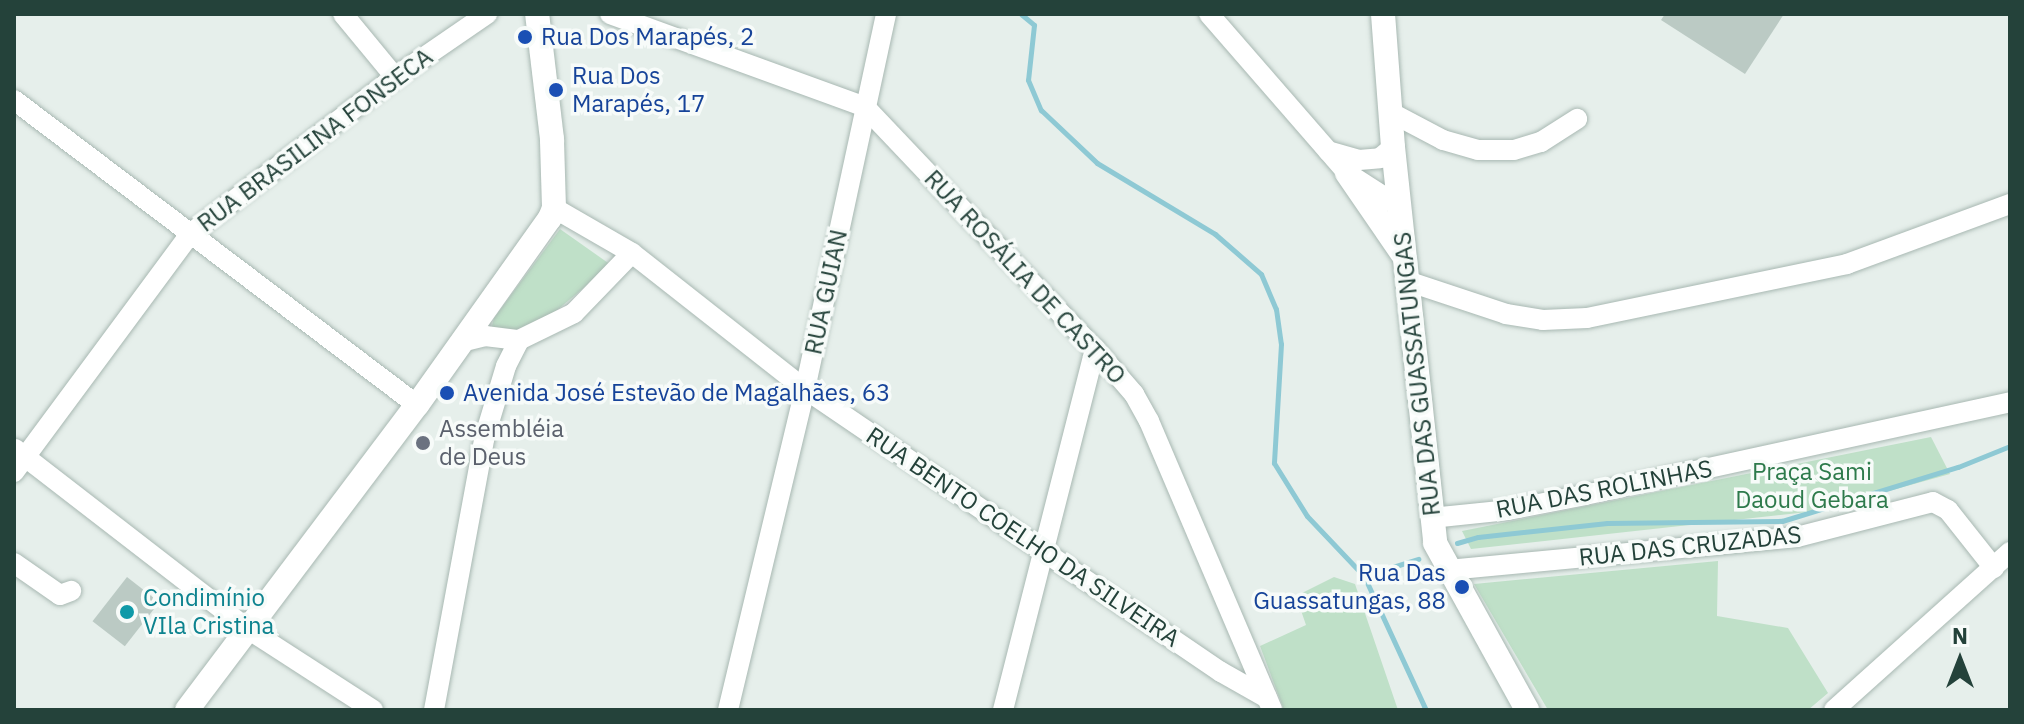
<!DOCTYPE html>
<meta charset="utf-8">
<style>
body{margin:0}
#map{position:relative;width:2024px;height:724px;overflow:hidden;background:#e6efeb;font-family:"IBM Plex Sans",sans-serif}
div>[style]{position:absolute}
.green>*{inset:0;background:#bfe0c8}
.stream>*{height:5px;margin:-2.5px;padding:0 2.5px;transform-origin:2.5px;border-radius:2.5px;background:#8ec9d4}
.building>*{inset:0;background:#bbcac4;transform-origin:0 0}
.roads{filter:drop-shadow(0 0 2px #a8b8b2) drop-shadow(0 0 2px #a8b8b2)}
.minor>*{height:20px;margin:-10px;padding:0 10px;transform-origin:10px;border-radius:10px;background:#fff}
.tertiary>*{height:24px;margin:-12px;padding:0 12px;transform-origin:12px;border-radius:12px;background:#fff}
.dots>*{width:22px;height:22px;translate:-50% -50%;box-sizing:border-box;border:4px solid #f7fbf9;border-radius:50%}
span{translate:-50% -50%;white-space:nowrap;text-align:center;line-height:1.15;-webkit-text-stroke:7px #f7fbf9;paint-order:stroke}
.transit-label{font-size:24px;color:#164399}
.left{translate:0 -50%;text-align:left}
.right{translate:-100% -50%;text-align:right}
.street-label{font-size:24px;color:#24423a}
.worship-label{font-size:24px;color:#5b616d}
.park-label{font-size:24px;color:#2d7a4b}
.culture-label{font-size:24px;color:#0d838f}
.frame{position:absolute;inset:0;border:16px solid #24423a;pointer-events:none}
.north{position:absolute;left:1920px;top:620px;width:80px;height:80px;-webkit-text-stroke:6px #f7fbf9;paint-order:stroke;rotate:0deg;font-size:22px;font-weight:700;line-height:32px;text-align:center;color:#24423a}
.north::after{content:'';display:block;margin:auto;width:28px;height:36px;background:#24423a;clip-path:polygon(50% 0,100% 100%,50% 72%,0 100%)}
</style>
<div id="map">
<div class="green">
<i style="clip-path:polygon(560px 229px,611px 265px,550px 316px,507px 335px,491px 330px,494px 318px)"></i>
<i style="clip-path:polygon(1931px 437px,1950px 474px,1817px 511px,1471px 549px,1462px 531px)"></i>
<i style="clip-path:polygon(1718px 561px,1717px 616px,1788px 628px,1828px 693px,1808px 710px,1548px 710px,1474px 584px)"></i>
<i style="clip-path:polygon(1334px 577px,1355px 584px,1398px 710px,1284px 710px,1260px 646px,1306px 625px,1296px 596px)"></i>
</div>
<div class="stream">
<i style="left:1021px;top:14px;width:17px;rotate:40deg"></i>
<i style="left:1034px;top:25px;width:55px;rotate:96.2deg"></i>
<i style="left:1028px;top:80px;width:33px;rotate:67deg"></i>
<i style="left:1041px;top:110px;width:77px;rotate:43.4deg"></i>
<i style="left:1097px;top:163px;width:138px;rotate:31deg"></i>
<i style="left:1215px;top:234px;width:61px;rotate:41deg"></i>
<i style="left:1261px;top:274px;width:38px;rotate:67deg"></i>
<i style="left:1276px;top:309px;width:35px;rotate:82deg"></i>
<i style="left:1281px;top:344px;width:119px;rotate:93.4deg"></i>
<i style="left:1274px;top:463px;width:62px;rotate:58.1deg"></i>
<i style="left:1307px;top:516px;width:83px;rotate:46.5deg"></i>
<i style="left:1364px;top:576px;width:148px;rotate:65.2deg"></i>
<i style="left:1457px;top:543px;width:22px;rotate:-16deg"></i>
<i style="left:1478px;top:537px;width:130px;rotate:-6.2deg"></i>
<i style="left:1607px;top:523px;width:175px;rotate:-0.7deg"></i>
<i style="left:1782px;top:521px;width:184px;rotate:-17.1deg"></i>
<i style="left:1958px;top:467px;width:56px;rotate:-22deg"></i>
<i style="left:1364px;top:576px;width:57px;rotate:-17.5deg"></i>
</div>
<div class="building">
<i style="clip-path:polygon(1665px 14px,1784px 14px,1745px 74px,1661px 20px)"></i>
<i style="left:127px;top:577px;width:41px;height:56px;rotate:38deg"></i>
</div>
<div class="roads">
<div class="minor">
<i style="left:343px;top:14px;width:82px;rotate:50.5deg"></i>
<i style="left:610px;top:14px;width:271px;rotate:20deg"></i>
<i style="left:865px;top:107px;width:334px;rotate:46.5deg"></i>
<i style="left:1095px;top:349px;width:60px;rotate:49.1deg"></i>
<i style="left:1134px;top:394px;width:31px;rotate:61deg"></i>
<i style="left:1149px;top:421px;width:314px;rotate:66.9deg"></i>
<i style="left:1209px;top:14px;width:211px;rotate:49deg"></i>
<i style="left:1347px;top:173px;width:63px;rotate:32.7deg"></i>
<i style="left:14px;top:100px;width:505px;rotate:37.12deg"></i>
<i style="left:1390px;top:112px;width:60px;rotate:27.8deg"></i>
<i style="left:1443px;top:140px;width:36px;rotate:16deg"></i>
<i style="left:1478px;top:150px;width:36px"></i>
<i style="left:1514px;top:150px;width:28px;rotate:-17deg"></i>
<i style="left:1541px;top:142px;width:43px;rotate:-32.6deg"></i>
<i style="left:1328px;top:151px;width:32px;rotate:16deg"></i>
<i style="left:1359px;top:160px;width:21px;rotate:-5deg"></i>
<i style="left:1380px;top:158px;width:17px;rotate:-40deg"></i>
<i style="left:554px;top:208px;width:90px;rotate:30deg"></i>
<i style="left:632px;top:253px;width:220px;rotate:38.2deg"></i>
<i style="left:805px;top:389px;width:503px;rotate:34.23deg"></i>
<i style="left:1221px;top:672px;width:53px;rotate:29.5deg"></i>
<i style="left:1407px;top:281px;width:104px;rotate:18.4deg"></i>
<i style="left:1506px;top:314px;width:37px;rotate:9deg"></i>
<i style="left:1543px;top:320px;width:44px;rotate:-2.6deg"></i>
<i style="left:1587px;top:318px;width:266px;rotate:-11.7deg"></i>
<i style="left:1847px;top:264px;width:174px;rotate:-20.2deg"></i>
<i style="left:461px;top:342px;width:25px;rotate:-14deg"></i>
<i style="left:485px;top:336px;width:34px;rotate:7deg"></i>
<i style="left:15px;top:449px;width:294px;rotate:37.7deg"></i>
<i style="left:248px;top:629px;width:149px;rotate:32.9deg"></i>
<i style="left:14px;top:472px;width:297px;rotate:-53.5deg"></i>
<i style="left:191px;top:233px;width:257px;rotate:-37.4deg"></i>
<i style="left:395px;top:77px;width:112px;rotate:-34.4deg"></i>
<i style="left:1431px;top:518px;width:77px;rotate:-5.9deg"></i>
<i style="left:1508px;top:510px;width:78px;rotate:-11deg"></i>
<i style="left:1585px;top:495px;width:435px;rotate:-12.3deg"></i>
<i style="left:14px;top:563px;width:56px;rotate:34.8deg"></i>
<i style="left:60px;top:595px;width:12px;rotate:-20deg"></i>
<i style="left:1448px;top:570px;width:351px;rotate:-5.4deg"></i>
<i style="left:1797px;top:537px;width:140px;rotate:-14.4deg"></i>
<i style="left:1933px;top:502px;width:17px;rotate:28deg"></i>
<i style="left:1948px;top:510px;width:74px;rotate:51.6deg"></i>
<i style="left:434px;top:710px;width:276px;rotate:-79.5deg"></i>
<i style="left:484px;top:439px;width:76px;rotate:-73.2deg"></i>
<i style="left:506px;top:366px;width:29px;rotate:-63deg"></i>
<i style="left:519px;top:340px;width:61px;rotate:-26.1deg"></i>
<i style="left:574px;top:313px;width:83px;rotate:-46deg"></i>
<i style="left:728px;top:710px;width:330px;rotate:-76.5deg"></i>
<i style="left:805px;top:389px;width:384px;rotate:-77.8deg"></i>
<i style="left:1003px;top:710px;width:373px;rotate:-75.7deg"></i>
<i style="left:1834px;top:710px;width:237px;rotate:-41.9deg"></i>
</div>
<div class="tertiary">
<i style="left:1383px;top:14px;width:133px;rotate:85.7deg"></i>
<i style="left:1393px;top:147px;width:398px;rotate:83.9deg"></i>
<i style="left:1435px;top:543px;width:191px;rotate:61.1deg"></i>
<i style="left:1347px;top:173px;width:97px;rotate:55.5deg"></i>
<i style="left:187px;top:710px;width:382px;rotate:-53deg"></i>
<i style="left:417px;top:405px;width:229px;rotate:-54.6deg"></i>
<i style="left:550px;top:218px;width:11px;rotate:-68deg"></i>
<i style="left:554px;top:208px;width:69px;rotate:-91.7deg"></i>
<i style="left:552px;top:139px;width:126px;rotate:-96.8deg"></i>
</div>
</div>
<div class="dots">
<i style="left:525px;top:37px;background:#1a4fb4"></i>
<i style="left:556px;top:90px;background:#1a4fb4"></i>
<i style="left:447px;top:393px;background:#1a4fb4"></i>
<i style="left:423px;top:443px;background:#6b7280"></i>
<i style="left:1462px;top:587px;background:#1a4fb4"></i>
<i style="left:127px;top:612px;background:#0f9aa8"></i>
</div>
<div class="transit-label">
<span class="left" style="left:541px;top:37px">Rua Dos Marapés, 2</span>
<span class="left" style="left:572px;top:90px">Rua Dos<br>Marapés, 17</span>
<span class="left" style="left:463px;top:393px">Avenida José Estevão de Magalhães, 63</span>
<span class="right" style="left:1446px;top:587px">Rua Das<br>Guassatungas, 88</span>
</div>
<div class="street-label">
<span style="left:315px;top:140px;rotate:-37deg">RUA BRASILINA FONSECA</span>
<span style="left:1025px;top:277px;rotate:47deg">RUA ROSÁLIA DE CASTRO</span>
<span style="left:826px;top:292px;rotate:-78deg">RUA GUIAN</span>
<span style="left:1417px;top:374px;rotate:-96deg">RUA DAS GUASSATUNGAS</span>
<span style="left:1604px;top:489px;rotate:-11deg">RUA DAS ROLINHAS</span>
<span style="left:1023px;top:537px;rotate:34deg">RUA BENTO COELHO DA SILVEIRA</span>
<span style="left:1690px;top:546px;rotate:-6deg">RUA DAS CRUZADAS</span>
</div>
<div class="worship-label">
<span class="left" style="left:439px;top:443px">Assembléia<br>de Deus</span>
</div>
<div class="park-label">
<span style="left:1812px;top:486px">Praça Sami<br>Daoud Gebara</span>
</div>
<div class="culture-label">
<span class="left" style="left:143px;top:612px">Condimínio<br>VIla Cristina</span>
</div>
<div class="frame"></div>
<div class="north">N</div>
</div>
